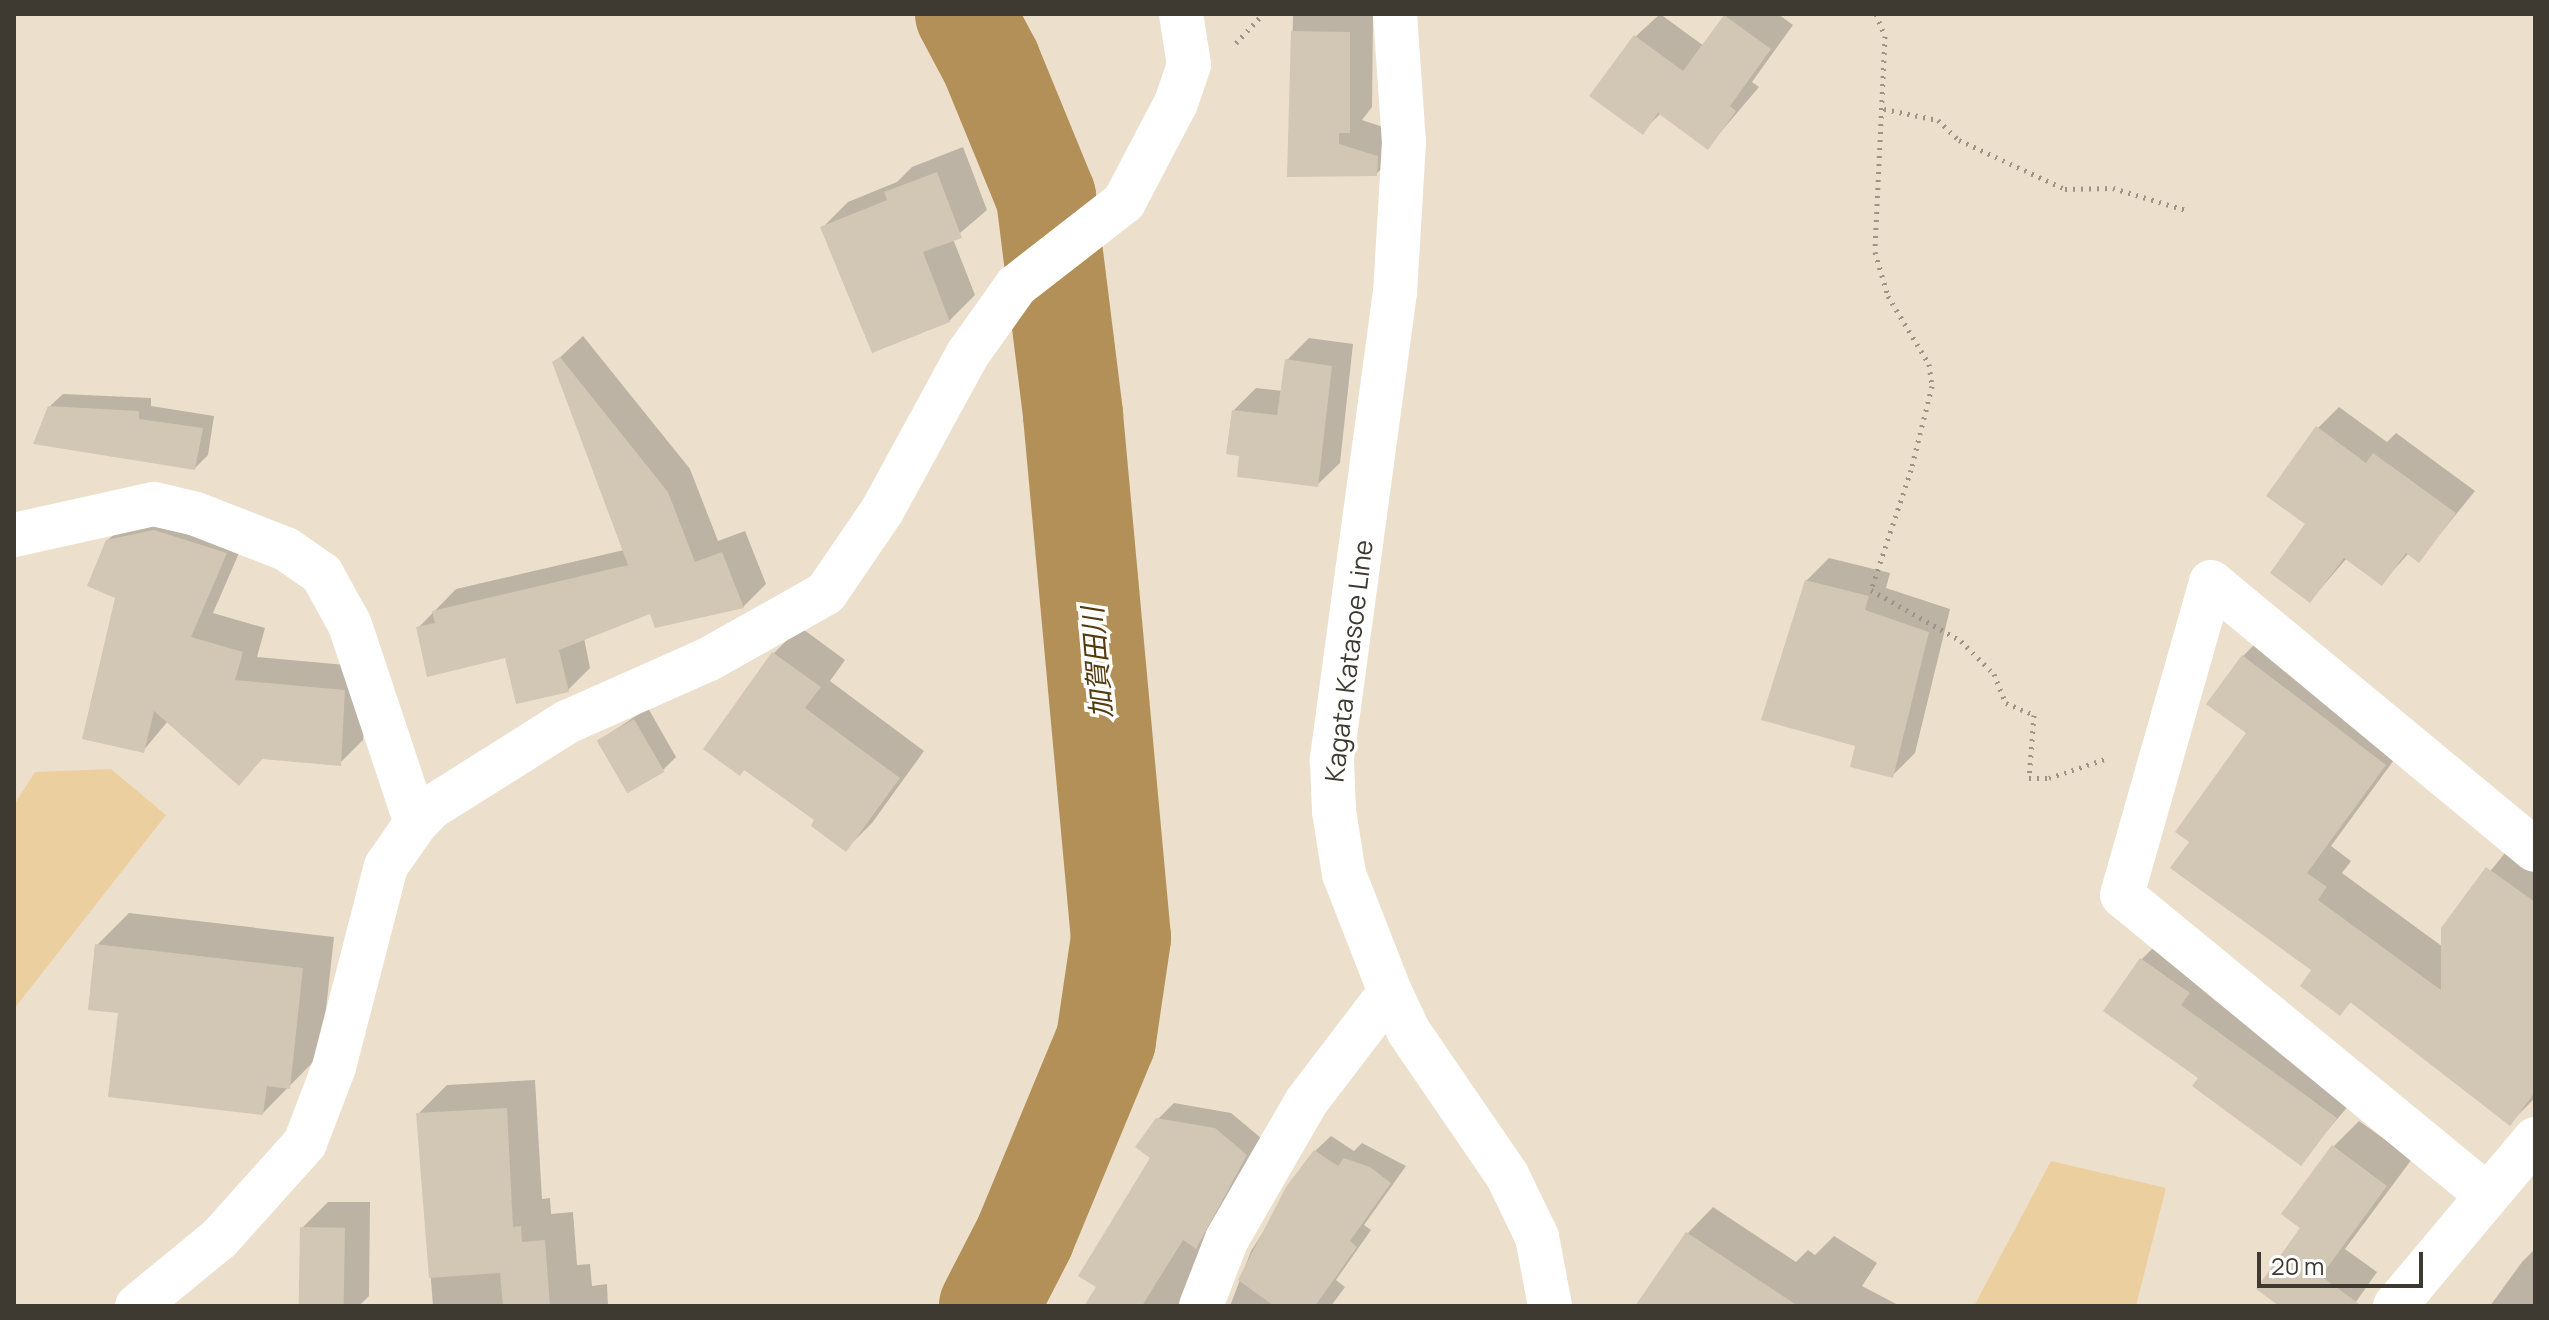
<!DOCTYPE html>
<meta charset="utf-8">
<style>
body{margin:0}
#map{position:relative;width:2549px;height:1320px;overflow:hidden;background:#ece0cd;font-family:Manrope,"Noto Sans JP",sans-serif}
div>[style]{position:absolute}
.green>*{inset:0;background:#eccf9f}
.shadow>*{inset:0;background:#0003}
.river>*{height:100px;margin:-50px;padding:0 50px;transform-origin:50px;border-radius:50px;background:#b29057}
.building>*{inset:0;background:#d2c6b4;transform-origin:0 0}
.path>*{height:5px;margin-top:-2.5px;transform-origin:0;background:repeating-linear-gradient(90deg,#9d9486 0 2px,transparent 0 8px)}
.street>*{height:44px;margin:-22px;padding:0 22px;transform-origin:22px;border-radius:22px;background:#fff}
.secondary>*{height:44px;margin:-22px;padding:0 22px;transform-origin:22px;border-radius:22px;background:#fff}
span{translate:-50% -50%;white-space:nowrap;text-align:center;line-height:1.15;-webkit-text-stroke:7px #fff;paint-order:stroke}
.street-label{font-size:26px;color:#3e3a32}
.water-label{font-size:28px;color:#543b0d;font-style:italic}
.frame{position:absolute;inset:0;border:16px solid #3e3a32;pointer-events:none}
.scale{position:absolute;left:2257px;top:1252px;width:166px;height:36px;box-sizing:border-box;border:4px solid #3e3a32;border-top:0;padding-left:10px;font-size:24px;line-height:28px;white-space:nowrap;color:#3e3a32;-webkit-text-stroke:6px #fff;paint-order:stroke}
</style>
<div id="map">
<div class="green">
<i style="clip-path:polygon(111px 769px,166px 815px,14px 1009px,14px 805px,35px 772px)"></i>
<i style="clip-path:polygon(2051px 1161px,2166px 1188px,2136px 1306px,1974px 1306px)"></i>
</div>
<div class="shadow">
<i style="clip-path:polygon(1293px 14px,1373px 14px,1372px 107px,1362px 120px,1401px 133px,1400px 151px,1376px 174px,1289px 175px)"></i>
<i style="clip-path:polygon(1660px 14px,1704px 46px,1728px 14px,1778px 14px,1793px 25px,1752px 82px,1759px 87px,1708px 147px,1661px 113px,1642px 132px,1635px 37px)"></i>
<i style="clip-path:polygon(963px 147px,987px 210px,953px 239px,975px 295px,949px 321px,822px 228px,848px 202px,897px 182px,912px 167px)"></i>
<i style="clip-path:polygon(583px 336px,690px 469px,718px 541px,745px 531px,766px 584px,743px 607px,651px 612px,584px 638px,590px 668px,568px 690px,507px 656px,418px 628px,456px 589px,624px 550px,555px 362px)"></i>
<i style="clip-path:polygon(1309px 338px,1353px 344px,1340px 463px,1317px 485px,1242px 454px,1234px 410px,1256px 388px,1282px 391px,1287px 360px)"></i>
<i style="clip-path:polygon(63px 394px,151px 398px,151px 406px,214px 416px,208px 455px,195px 468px,49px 407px)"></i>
<i style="clip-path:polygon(2339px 407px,2387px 442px,2396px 433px,2475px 491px,2419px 560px,2409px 553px,2382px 583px,2347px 558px,2310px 601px,2308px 524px,2318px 428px)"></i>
<i style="clip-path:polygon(131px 518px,249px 530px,213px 613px,265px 628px,257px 657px,368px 667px,363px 740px,340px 763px,264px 757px,239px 783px,168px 721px,143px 751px,107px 541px)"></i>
<i style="clip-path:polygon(1829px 558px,1890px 573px,1886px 588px,1950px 609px,1915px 753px,1892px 776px,1857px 745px,1806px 581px)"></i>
<i style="clip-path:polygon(800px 627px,845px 660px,830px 681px,924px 751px,872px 823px,846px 849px,817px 820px,774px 653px)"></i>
<i style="clip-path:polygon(2269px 630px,2410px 738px,2331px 846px,2351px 861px,2342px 873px,2443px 947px,2443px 929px,2514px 842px,2535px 857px,2535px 1098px,2510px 1123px,2352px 1001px,2340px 1013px,2314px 970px,2192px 841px,2249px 733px,2243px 656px)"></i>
<i style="clip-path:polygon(648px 708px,676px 757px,663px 770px,598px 741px)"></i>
<i style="clip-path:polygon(129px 913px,334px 937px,321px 1054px,263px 1113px,120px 1012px,97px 945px)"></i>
<i style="clip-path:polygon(2166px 935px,2360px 1092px,2300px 1163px,2201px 1077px,2141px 960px)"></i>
<i style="clip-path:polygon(535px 1080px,542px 1199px,550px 1198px,551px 1214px,573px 1212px,577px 1265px,590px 1264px,592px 1286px,607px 1284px,608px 1306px,433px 1306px,418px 1114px,447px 1085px)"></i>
<i style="clip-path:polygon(1174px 1103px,1231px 1113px,1261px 1138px,1190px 1306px,1088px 1306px,1153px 1157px,1158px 1119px)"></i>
<i style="clip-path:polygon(2359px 1121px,2412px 1159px,2345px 1249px,2377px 1272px,2353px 1306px,2278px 1306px,2334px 1146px)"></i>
<i style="clip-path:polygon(1331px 1136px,1354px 1151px,1362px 1143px,1406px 1166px,1364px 1225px,1371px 1230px,1336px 1280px,1345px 1287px,1331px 1306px,1230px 1306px,1251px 1251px,1315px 1151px)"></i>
<i style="clip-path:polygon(328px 1202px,370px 1202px,369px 1296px,359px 1306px,301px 1306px,302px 1228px)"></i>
<i style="clip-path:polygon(1713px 1207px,1796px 1262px,1808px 1250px,1815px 1255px,1834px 1236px,1877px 1263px,1862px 1286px,1900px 1306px,1669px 1306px,1648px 1291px,1688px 1233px)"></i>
<i style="clip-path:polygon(2535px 1249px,2535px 1306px,2490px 1306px,2522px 1262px)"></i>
</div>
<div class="river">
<i style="left:965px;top:14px;width:55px;rotate:62deg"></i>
<i style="left:991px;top:63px;width:145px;rotate:67.7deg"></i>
<i style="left:1046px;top:197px;width:220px;rotate:82.9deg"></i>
<i style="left:1073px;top:415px;width:525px;rotate:84.76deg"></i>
<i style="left:1121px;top:938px;width:103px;rotate:98.4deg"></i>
<i style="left:1106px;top:1040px;width:212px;rotate:112.5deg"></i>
<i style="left:1025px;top:1236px;width:79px;rotate:117.2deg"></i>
</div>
<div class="building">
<i style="clip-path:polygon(1724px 15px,1771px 49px,1730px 106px,1736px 111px,1708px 150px,1658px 113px,1643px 135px,1589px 96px,1634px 35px,1683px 71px)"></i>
<i style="clip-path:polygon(1291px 31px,1350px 32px,1350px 133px,1339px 133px,1339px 144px,1378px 156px,1377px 176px,1287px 177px)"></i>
<i style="clip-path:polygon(937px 172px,962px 238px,923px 252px,950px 322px,872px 353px,820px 227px,887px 200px,884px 192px)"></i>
<i style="clip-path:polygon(560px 357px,668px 492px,695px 562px,722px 552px,744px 608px,655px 628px,650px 614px,559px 650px,569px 692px,516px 704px,505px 658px,427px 677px,416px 627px,435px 623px,432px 611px,628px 565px,552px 362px)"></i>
<i style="clip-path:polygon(1285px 359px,1332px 366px,1318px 487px,1237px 477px,1239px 456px,1226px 454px,1232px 410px,1277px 415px)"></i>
<i style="clip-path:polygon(48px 406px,139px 411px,139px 419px,203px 428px,195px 470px,33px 444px)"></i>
<i style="clip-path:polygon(2316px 426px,2366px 463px,2373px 453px,2456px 513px,2419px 563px,2406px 553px,2382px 586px,2344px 558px,2310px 603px,2270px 573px,2305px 524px,2266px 496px)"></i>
<i style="clip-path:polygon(154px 530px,227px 553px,191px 637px,243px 652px,235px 680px,345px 690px,341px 766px,262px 759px,239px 786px,154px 711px,144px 753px,82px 739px,115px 598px,87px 586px,106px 540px)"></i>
<i style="clip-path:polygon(1805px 580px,1869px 596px,1865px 610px,1929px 632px,1893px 778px,1850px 767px,1855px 746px,1761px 720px)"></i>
<i style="clip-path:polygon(772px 652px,821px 687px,805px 708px,900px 778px,846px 852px,811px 826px,814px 820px,744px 770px,740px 776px,703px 749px)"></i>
<i style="clip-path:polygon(2242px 655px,2386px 765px,2307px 873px,2327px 887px,2318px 900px,2441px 990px,2441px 928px,2486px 867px,2535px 902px,2535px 1092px,2510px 1126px,2350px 1002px,2340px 1016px,2300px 986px,2311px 970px,2170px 868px,2189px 842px,2175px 832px,2246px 733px,2206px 704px)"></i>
<i style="left:634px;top:719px;width:61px;height:43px;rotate:60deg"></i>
<i style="clip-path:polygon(95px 944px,303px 968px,290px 1089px,267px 1086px,263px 1115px,108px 1097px,118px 1013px,88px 1010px)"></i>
<i style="clip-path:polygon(2140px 958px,2190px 993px,2181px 1005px,2337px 1118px,2301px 1166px,2192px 1086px,2198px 1078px,2103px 1011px)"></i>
<i style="clip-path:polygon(507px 1108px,513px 1227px,521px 1226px,522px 1242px,545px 1240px,550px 1306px,503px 1306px,500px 1273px,429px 1278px,416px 1113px)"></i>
<i style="clip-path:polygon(1156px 1118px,1215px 1128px,1247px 1155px,1196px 1249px,1183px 1240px,1142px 1306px,1084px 1306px,1096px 1287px,1078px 1276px,1150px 1158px,1135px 1147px)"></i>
<i style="clip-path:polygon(2332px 1145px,2387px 1186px,2321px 1276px,2362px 1306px,2279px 1306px,2256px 1289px,2300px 1228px,2281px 1214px)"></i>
<i style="clip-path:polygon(1314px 1150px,1338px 1166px,1344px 1158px,1370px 1167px,1391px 1183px,1350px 1241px,1357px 1247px,1315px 1306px,1274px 1306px,1238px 1280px,1286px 1187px)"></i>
<i style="left:300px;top:1227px;width:45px;height:79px;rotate:1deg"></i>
<i style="clip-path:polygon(1686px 1232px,1798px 1306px,1635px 1306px)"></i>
</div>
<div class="path">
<i style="left:1876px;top:14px;width:24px;rotate:68deg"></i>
<i style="left:1885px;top:36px;width:216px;rotate:92.7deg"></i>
<i style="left:1875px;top:252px;width:46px;rotate:73.5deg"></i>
<i style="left:1888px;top:296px;width:79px;rotate:58.9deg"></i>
<i style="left:1929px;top:364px;width:22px;rotate:82deg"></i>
<i style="left:1932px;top:386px;width:87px;rotate:104deg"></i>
<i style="left:1911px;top:470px;width:126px;rotate:108.4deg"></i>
<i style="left:1871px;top:590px;width:103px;rotate:29.5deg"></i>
<i style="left:1961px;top:641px;width:47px;rotate:45deg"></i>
<i style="left:1994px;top:674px;width:31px;rotate:68deg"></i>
<i style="left:2006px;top:703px;width:30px;rotate:23deg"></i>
<i style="left:2034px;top:715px;width:63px;rotate:94.5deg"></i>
<i style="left:2029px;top:778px;width:20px"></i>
<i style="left:2049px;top:778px;width:62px;rotate:-18.7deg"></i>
<i style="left:1236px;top:43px;width:40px;rotate:-47deg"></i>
<i style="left:1884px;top:109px;width:55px;rotate:11.5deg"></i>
<i style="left:1938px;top:120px;width:29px;rotate:44deg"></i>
<i style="left:1959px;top:140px;width:117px;rotate:24.8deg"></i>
<i style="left:2065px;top:189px;width:48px;rotate:-1.2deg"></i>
<i style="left:2113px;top:188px;width:79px;rotate:16.8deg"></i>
</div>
<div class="street">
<i style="left:14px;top:535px;width:143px;rotate:-12.5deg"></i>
<i style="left:154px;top:504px;width:43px;rotate:13.4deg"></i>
<i style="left:196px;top:514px;width:97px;rotate:21.3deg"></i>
<i style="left:286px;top:549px;width:44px;rotate:34.8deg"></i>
<i style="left:322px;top:574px;width:58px;rotate:61.2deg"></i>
<i style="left:350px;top:625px;width:209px;rotate:71.6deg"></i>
<i style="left:2487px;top:1195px;width:472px;rotate:-140.6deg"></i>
<i style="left:2122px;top:895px;width:325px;rotate:-74.1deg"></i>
<i style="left:2211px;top:582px;width:420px;rotate:39.6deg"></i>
<i style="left:137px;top:1306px;width:106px;rotate:-39.3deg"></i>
<i style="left:219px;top:1239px;width:129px;rotate:-48.1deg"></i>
<i style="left:305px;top:1143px;width:81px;rotate:-69.1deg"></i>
<i style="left:334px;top:1067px;width:208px;rotate:-75.5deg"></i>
<i style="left:386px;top:866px;width:52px;rotate:-55.1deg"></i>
<i style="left:416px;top:823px;width:23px;rotate:-45deg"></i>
<i style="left:432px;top:807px;width:160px;rotate:-32.2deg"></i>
<i style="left:567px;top:722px;width:155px;rotate:-23.9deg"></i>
<i style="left:709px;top:659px;width:134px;rotate:-29.4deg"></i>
<i style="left:826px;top:593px;width:99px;rotate:-55.7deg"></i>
<i style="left:882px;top:511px;width:178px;rotate:-61.4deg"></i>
<i style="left:967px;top:355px;width:85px;rotate:-54.6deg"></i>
<i style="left:1016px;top:286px;width:137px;rotate:-37.9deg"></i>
<i style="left:1124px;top:202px;width:112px;rotate:-62.3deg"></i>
<i style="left:1176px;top:103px;width:40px;rotate:-71.1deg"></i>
<i style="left:1189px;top:65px;width:52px;rotate:-98.9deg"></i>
<i style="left:1201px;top:1306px;width:72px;rotate:-68.8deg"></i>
<i style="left:1227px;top:1239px;width:158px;rotate:-60deg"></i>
<i style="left:1306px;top:1102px;width:138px;rotate:-52.6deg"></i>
<i style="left:2395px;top:1306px;width:218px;rotate:-50deg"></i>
</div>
<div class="secondary">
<i style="left:1395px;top:14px;width:128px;rotate:86deg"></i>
<i style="left:1404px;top:142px;width:150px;rotate:93.4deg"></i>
<i style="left:1395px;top:292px;width:473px;rotate:97.7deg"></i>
<i style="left:1332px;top:761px;width:50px;rotate:87.7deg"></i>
<i style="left:1334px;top:811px;width:64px;rotate:81deg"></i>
<i style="left:1344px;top:874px;width:127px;rotate:68.7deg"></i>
<i style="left:1390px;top:992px;width:44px;rotate:64.6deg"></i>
<i style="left:1409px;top:1032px;width:173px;rotate:55.6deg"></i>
<i style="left:1507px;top:1175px;width:69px;rotate:64.2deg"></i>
<i style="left:1537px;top:1237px;width:70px;rotate:79.3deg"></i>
</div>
<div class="street-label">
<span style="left:1349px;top:661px;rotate:-83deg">Kagata Katasoe Line</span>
</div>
<div class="water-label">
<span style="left:1096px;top:663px;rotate:-95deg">加賀田川</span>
</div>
<div class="frame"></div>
<div class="scale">20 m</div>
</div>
